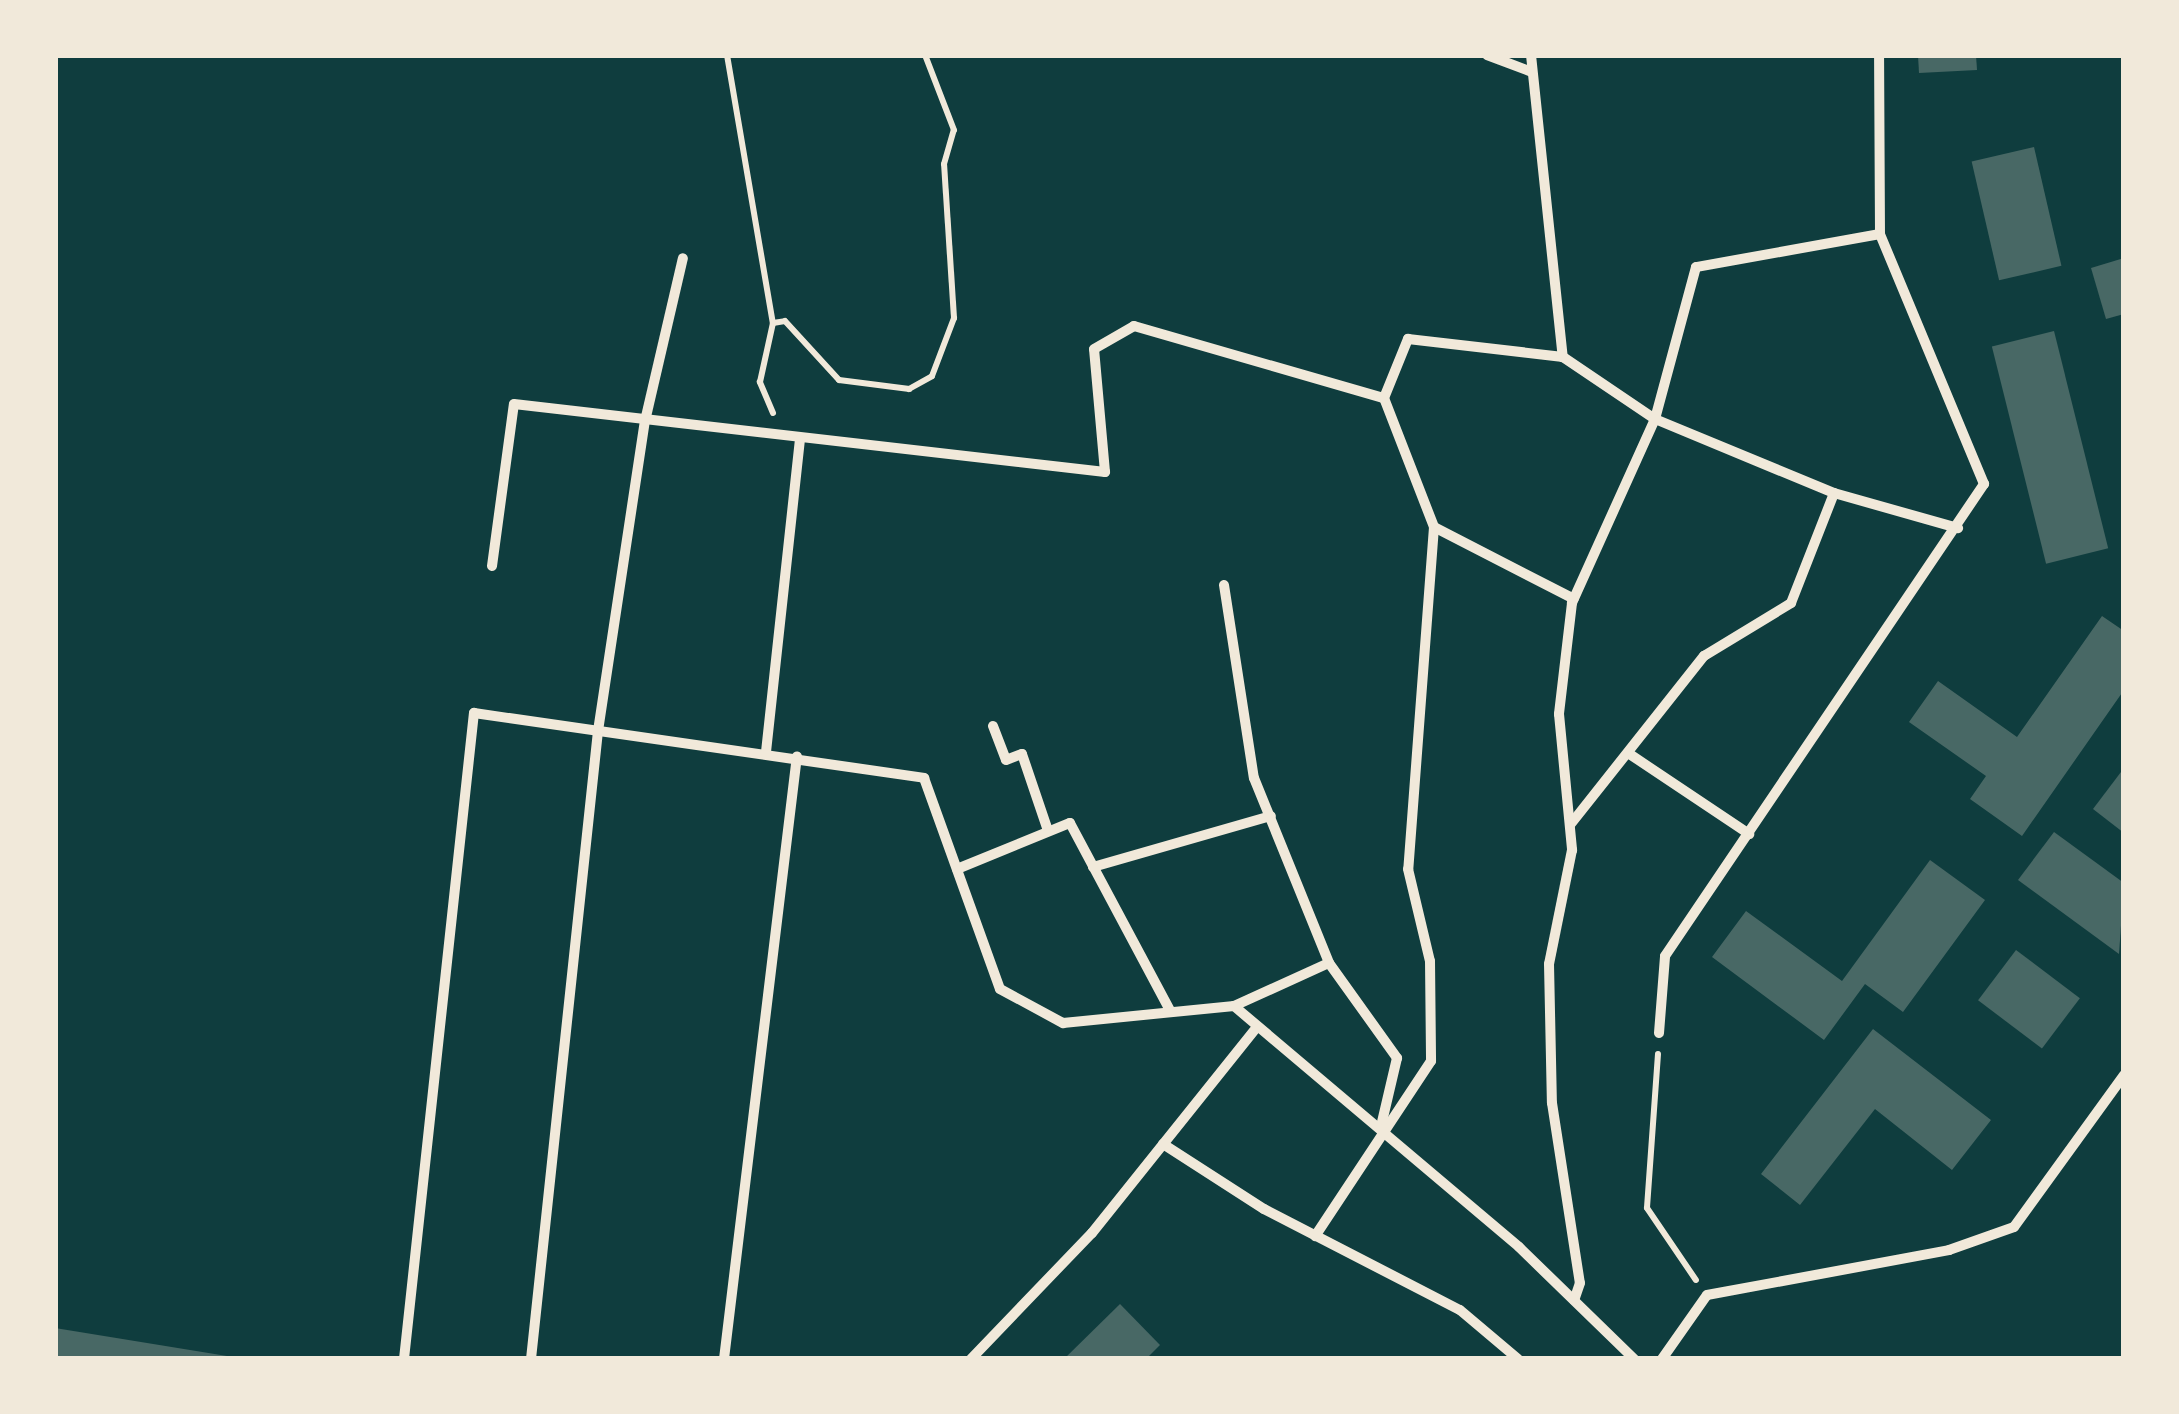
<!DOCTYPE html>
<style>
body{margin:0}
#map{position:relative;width:2179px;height:1414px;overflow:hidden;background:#0f3d3e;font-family:Manrope,sans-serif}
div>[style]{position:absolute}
.building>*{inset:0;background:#486865;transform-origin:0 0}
.path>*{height:6px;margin:-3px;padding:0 3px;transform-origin:3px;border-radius:3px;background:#f1e9da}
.minor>*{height:10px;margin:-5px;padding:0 5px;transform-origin:5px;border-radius:5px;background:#f1e9da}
span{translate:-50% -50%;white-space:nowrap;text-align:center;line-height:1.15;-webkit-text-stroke:9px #f1e9da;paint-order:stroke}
.frame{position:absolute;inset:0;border:58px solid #f1e9da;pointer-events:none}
</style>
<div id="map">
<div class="building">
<i style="clip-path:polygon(1918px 55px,1976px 55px,1977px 70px,1919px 73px)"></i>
<i style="left:2034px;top:147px;width:122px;height:64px;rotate:77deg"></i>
<i style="clip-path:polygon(2124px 258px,2124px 314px,2106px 319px,2091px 268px)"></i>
<i style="left:2054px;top:331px;width:224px;height:64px;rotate:76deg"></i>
<i style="clip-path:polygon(2102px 616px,2124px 631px,2124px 690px,2022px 836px,1970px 799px,1986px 776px,1909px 722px,1938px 681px,2017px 737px)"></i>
<i style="clip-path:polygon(2124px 768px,2124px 833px,2093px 809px)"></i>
<i style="clip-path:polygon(2054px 832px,2124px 883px,2119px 954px,2018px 880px)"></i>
<i style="clip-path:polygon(1930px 860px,1985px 900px,1903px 1012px,1865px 984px,1824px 1040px,1712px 957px,1746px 911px,1842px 981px)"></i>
<i style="left:2016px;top:950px;width:80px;height:63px;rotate:37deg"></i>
<i style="clip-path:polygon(1873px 1029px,1991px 1120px,1952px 1170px,1875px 1109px,1800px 1205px,1761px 1174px)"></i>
<i style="clip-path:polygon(1120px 1304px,1160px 1345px,1146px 1359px,1064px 1359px)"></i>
<i style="clip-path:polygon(55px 1328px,233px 1357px,233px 1359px,55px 1359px)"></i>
</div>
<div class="path">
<i style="left:727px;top:55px;width:272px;rotate:80.3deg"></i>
<i style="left:773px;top:413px;width:34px;rotate:-113deg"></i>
<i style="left:760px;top:382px;width:60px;rotate:-77.6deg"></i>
<i style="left:773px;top:323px;width:12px;rotate:-9deg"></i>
<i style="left:785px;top:321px;width:80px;rotate:47.5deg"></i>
<i style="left:839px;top:380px;width:71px;rotate:7.3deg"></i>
<i style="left:909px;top:389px;width:26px;rotate:-29deg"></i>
<i style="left:932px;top:376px;width:62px;rotate:-69.2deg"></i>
<i style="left:954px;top:318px;width:154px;rotate:-93.7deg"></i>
<i style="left:944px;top:164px;width:35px;rotate:-74deg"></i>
<i style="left:954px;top:130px;width:80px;rotate:-111.1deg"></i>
<i style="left:1658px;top:1054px;width:154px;rotate:94.1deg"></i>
<i style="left:1647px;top:1208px;width:87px;rotate:55.8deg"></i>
</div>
<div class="minor">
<i style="left:1487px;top:55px;width:48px;rotate:20.7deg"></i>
<i style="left:1531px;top:55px;width:304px;rotate:84deg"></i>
<i style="left:1880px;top:234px;width:187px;rotate:169.8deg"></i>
<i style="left:1696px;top:267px;width:157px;rotate:105.1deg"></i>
<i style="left:1655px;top:419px;width:194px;rotate:22.5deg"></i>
<i style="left:1834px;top:493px;width:129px;rotate:15.8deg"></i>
<i style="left:1563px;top:357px;width:111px;rotate:34deg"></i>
<i style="left:1655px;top:419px;width:202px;rotate:114.3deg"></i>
<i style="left:1572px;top:603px;width:112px;rotate:96.7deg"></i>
<i style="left:1559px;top:714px;width:137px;rotate:84.5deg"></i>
<i style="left:1572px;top:850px;width:116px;rotate:101.4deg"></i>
<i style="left:1549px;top:964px;width:139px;rotate:88.8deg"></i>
<i style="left:1552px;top:1103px;width:182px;rotate:81.2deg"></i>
<i style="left:1580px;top:1283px;width:18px;rotate:109deg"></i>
<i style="left:1384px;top:398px;width:64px;rotate:-67.9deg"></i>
<i style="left:1408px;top:339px;width:156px;rotate:6.6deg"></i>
<i style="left:1434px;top:527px;width:157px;rotate:27.2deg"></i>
<i style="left:492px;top:566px;width:163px;rotate:-82.3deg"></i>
<i style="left:514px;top:404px;width:595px;rotate:6.56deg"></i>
<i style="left:1105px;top:472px;width:123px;rotate:-95.1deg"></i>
<i style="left:1094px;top:349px;width:46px;rotate:-29.9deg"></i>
<i style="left:1134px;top:326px;width:260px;rotate:16.1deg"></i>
<i style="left:1384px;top:398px;width:138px;rotate:68.8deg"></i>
<i style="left:1434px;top:527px;width:343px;rotate:94.3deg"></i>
<i style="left:1408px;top:869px;width:95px;rotate:76.6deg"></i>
<i style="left:1430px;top:961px;width:100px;rotate:89.4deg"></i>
<i style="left:1431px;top:1061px;width:210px;rotate:123.5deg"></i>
<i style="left:1224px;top:585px;width:195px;rotate:81.2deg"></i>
<i style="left:1254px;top:778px;width:200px;rotate:67.9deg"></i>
<i style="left:1329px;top:963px;width:117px;rotate:54.4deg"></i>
<i style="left:1397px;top:1058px;width:70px;rotate:103.2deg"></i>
<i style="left:993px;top:726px;width:36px;rotate:69deg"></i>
<i style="left:1006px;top:760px;width:17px;rotate:-21deg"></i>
<i style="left:1022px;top:754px;width:81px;rotate:71.3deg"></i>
<i style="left:766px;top:752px;width:314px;rotate:-83.8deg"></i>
<i style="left:1628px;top:753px;width:146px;rotate:33.8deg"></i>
<i style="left:1570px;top:825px;width:216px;rotate:-51.6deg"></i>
<i style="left:1704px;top:656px;width:102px;rotate:-31.3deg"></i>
<i style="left:1791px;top:603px;width:118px;rotate:-68.6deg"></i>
<i style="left:1093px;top:867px;width:185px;rotate:-16deg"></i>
<i style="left:957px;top:869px;width:122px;rotate:-22.2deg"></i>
<i style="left:1070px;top:823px;width:214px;rotate:61.9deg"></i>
<i style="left:1234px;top:1006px;width:104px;rotate:-24.4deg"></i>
<i style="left:1659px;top:1033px;width:77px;rotate:-85.5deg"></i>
<i style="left:1665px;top:956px;width:570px;rotate:-55.95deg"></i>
<i style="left:1984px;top:484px;width:271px;rotate:-112.6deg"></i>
<i style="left:1880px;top:234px;width:179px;rotate:-90.3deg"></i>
<i style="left:1163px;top:1144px;width:120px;rotate:32.8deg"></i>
<i style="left:1264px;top:1209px;width:220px;rotate:27.3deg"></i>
<i style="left:1460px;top:1310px;width:76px;rotate:40.2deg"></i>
<i style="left:404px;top:1359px;width:650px;rotate:-83.82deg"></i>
<i style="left:474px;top:713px;width:455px;rotate:8.2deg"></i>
<i style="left:924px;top:778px;width:224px;rotate:70.2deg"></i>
<i style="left:1000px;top:989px;width:72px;rotate:28.4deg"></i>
<i style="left:1063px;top:1023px;width:172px;rotate:-5.7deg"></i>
<i style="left:1234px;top:1006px;width:373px;rotate:40.2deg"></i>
<i style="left:1519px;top:1247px;width:161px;rotate:44.2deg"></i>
<i style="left:531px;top:1359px;width:632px;rotate:-83.91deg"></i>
<i style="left:598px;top:731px;width:314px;rotate:-81.4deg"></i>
<i style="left:645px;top:421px;width:167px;rotate:-76.9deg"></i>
<i style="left:724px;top:1359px;width:607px;rotate:-83.1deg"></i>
<i style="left:971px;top:1359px;width:175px;rotate:-46.2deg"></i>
<i style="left:1092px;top:1233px;width:263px;rotate:-51.3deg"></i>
<i style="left:1662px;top:1359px;width:78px;rotate:-54.9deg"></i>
<i style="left:1707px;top:1295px;width:246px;rotate:-10.5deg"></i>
<i style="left:1949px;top:1250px;width:69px;rotate:-19.5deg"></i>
<i style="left:2014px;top:1227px;width:188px;rotate:-54.1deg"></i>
</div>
<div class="frame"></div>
</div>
